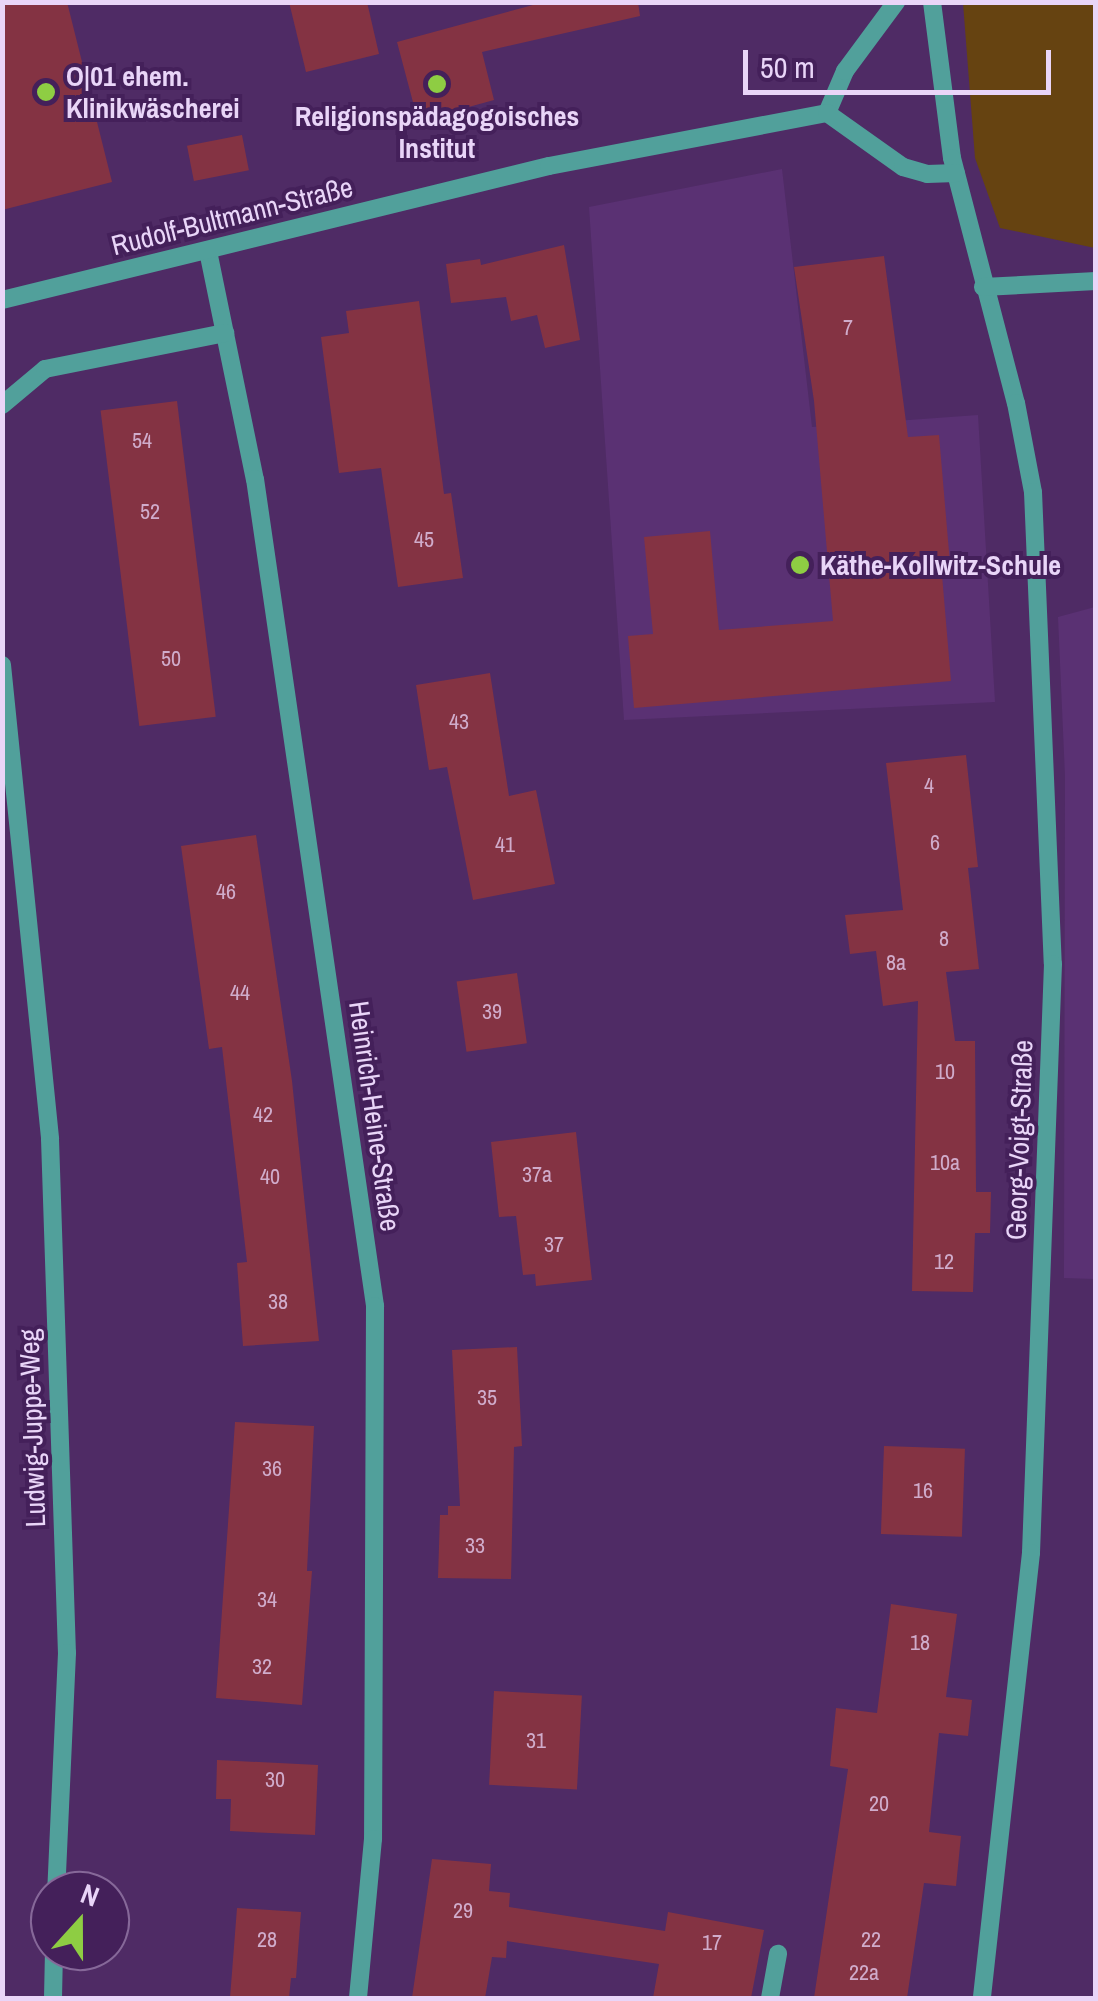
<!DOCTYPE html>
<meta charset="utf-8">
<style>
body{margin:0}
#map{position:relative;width:1098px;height:2001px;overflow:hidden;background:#4f2b65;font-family:"Archivo Narrow",sans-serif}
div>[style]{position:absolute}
.built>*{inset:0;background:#5a3173}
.green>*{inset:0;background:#664311}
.building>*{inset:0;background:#843343;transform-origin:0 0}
.minor>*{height:18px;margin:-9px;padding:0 9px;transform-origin:9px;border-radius:9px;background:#51a09b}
.dots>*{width:28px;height:28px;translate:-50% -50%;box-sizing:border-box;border:5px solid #44205a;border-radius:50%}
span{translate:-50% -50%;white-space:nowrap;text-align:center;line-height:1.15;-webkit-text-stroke:8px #44205a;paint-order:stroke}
.number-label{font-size:22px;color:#d0accb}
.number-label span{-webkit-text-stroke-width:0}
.poi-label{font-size:28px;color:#e9d5f8;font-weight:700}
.left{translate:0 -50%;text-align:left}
.street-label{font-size:28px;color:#e9d5f8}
.frame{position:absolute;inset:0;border:5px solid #e9d5f8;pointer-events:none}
.north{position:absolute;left:30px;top:1871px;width:100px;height:100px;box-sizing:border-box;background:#44205a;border:2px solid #866899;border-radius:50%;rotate:21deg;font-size:28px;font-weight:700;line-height:40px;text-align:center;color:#e9d5f8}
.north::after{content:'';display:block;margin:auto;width:35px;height:45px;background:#8ecd43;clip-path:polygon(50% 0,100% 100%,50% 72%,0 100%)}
.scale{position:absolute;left:743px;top:50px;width:308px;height:45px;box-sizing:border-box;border:5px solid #e9d5f8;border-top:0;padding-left:12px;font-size:30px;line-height:35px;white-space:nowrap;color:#e9d5f8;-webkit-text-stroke:8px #44205a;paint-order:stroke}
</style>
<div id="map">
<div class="built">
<i style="clip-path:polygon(782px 169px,812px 427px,978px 415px,995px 702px,624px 720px,589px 207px)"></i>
<i style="clip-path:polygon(1095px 607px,1096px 1279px,1095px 1279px,1064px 1278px,1065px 776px,1058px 617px)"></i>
</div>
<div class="green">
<i style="clip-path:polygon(963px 3px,1095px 3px,1095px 248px,1000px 228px,975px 158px)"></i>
</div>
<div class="building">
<i style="clip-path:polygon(2px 2px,67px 2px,112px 182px,2px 210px)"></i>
<i style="clip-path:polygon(289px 2px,367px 2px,379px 54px,306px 72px)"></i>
<i style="clip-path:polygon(544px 2px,638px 2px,640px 16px,482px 52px,494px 100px,418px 121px,397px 42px)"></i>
<i style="left:242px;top:135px;width:36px;height:56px;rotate:79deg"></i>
<i style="clip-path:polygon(564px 245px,580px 340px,545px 348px,537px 315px,511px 321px,506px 297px,451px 303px,446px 264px,480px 259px,481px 265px)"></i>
<i style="clip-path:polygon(884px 256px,908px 437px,939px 435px,951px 575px,942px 575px,951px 681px,634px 708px,628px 636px,653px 634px,644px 537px,710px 531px,719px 630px,833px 621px,814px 401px,794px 267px)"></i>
<i style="clip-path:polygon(419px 301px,444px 494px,451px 493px,463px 578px,398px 587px,381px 468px,339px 473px,321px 337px,349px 333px,346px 311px)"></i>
<i style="left:177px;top:401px;width:318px;height:77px;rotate:83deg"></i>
<i style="clip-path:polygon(490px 673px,509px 796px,536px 790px,555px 884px,473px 900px,447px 767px,429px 770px,416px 685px)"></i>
<i style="clip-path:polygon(966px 755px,978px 867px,968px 868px,979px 969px,946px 972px,955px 1041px,975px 1041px,976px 1192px,991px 1192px,990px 1233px,975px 1233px,973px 1292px,912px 1291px,918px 1001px,883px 1006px,876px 951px,850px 954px,845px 915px,903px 910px,886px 763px)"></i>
<i style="clip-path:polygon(256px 835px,292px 1081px,319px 1341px,243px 1346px,237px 1263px,247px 1262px,222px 1047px,209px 1049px,181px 846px)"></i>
<i style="left:517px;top:973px;width:71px;height:61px;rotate:82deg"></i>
<i style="clip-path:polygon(576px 1132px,592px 1280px,536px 1286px,535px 1274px,523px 1275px,516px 1216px,499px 1217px,491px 1142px)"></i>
<i style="clip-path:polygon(517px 1347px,522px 1446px,514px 1447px,511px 1579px,438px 1578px,440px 1515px,448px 1515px,448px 1506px,460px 1506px,452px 1350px)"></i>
<i style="clip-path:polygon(235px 1422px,314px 1426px,307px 1571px,312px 1571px,302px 1705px,216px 1698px)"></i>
<i style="left:884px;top:1446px;width:81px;height:88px;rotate:2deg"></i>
<i style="clip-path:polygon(891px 1604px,957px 1614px,946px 1697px,972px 1700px,968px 1736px,939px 1733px,929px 1832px,961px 1836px,956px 1886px,924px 1883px,907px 1998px,814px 1998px,848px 1769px,830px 1766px,836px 1708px,877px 1713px)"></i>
<i style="left:494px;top:1691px;width:88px;height:94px;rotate:3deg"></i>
<i style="clip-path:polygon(217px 1760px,318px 1765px,315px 1835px,230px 1831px,231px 1799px,216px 1799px)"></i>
<i style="clip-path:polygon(432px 1859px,491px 1864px,489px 1891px,510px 1893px,509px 1907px,665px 1931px,668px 1912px,764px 1930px,751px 1998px,653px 1998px,659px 1964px,507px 1941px,506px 1958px,492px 1957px,485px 1998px,412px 1998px)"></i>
<i style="clip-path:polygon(237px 1908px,301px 1912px,296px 1978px,291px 1978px,289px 1998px,230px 1998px)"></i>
</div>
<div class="minor">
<i style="left:932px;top:2px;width:157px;rotate:82.7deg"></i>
<i style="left:952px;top:158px;width:253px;rotate:75.4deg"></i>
<i style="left:1016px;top:403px;width:91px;rotate:79.2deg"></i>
<i style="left:1033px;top:492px;width:472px;rotate:87.6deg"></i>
<i style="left:1053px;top:964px;width:589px;rotate:92.14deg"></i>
<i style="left:1031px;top:1553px;width:448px;rotate:96.3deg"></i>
<i style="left:827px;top:113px;width:46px;rotate:-66.8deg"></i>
<i style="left:845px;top:71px;width:86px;rotate:-53.5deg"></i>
<i style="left:208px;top:251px;width:233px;rotate:78.4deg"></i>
<i style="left:255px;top:479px;width:836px;rotate:81.74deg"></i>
<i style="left:375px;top:1306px;width:533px;rotate:90.21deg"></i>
<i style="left:373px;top:1839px;width:160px;rotate:95.4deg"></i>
<i style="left:983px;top:287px;width:113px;rotate:-3deg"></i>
<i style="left:2px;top:300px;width:563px;rotate:-13.76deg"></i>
<i style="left:549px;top:166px;width:283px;rotate:-10.8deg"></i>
<i style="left:827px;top:113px;width:93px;rotate:35.4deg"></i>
<i style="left:903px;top:167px;width:25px;rotate:16deg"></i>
<i style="left:927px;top:174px;width:29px;rotate:-2deg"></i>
<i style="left:2px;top:405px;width:56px;rotate:-39.9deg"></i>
<i style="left:45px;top:369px;width:184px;rotate:-11.3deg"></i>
<i style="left:2px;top:665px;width:476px;rotate:84.2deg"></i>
<i style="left:50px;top:1139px;width:514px;rotate:88.11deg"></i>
<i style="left:67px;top:1653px;width:238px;rotate:92.6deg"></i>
<i style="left:53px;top:1998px;width:47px;rotate:-88.8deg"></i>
<i style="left:770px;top:1998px;width:45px;rotate:-79.7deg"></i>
</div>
<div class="dots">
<i style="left:437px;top:84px;background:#8ecd43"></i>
<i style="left:46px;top:92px;background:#8ecd43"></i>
<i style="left:800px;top:565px;background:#8ecd43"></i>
</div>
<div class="number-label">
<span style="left:848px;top:328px">7</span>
<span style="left:142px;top:441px">54</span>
<span style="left:150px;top:512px">52</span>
<span style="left:424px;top:540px">45</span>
<span style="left:171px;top:659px">50</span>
<span style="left:459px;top:722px">43</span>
<span style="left:929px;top:786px">4</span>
<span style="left:935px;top:843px">6</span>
<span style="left:505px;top:845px">41</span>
<span style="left:226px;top:892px">46</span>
<span style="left:944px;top:939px">8</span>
<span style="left:896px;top:963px">8a</span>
<span style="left:240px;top:993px">44</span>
<span style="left:492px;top:1012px">39</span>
<span style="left:945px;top:1072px">10</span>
<span style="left:263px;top:1115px">42</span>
<span style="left:945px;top:1163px">10a</span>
<span style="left:537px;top:1175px">37a</span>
<span style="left:270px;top:1177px">40</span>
<span style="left:554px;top:1245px">37</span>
<span style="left:944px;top:1262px">12</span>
<span style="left:278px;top:1302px">38</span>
<span style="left:487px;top:1398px">35</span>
<span style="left:272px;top:1469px">36</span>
<span style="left:923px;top:1491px">16</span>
<span style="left:475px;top:1546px">33</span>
<span style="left:267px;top:1600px">34</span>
<span style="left:920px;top:1643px">18</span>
<span style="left:262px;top:1667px">32</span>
<span style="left:536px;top:1741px">31</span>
<span style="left:275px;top:1780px">30</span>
<span style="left:879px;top:1804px">20</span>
<span style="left:463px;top:1911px">29</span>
<span style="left:267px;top:1940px">28</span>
<span style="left:871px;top:1940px">22</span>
<span style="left:712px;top:1943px">17</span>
<span style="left:864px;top:1973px">22a</span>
</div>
<div class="poi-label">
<span class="left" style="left:66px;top:92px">O|01 ehem.<br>Klinikwäscherei</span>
<span style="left:437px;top:132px">Religionspädagogoisches<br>Institut</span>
<span class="left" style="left:820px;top:565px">Käthe-Kollwitz-Schule</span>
</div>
<div class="street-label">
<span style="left:232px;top:216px;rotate:-14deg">Rudolf-Bultmann-Straße</span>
<span style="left:375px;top:1116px;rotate:82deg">Heinrich-Heine-Straße</span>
<span style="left:1019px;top:1140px;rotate:-88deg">Georg-Voigt-Straße</span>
<span style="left:32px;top:1428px;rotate:-92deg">Ludwig-Juppe-Weg</span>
</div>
<div class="frame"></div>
<div class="north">N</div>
<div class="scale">50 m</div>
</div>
